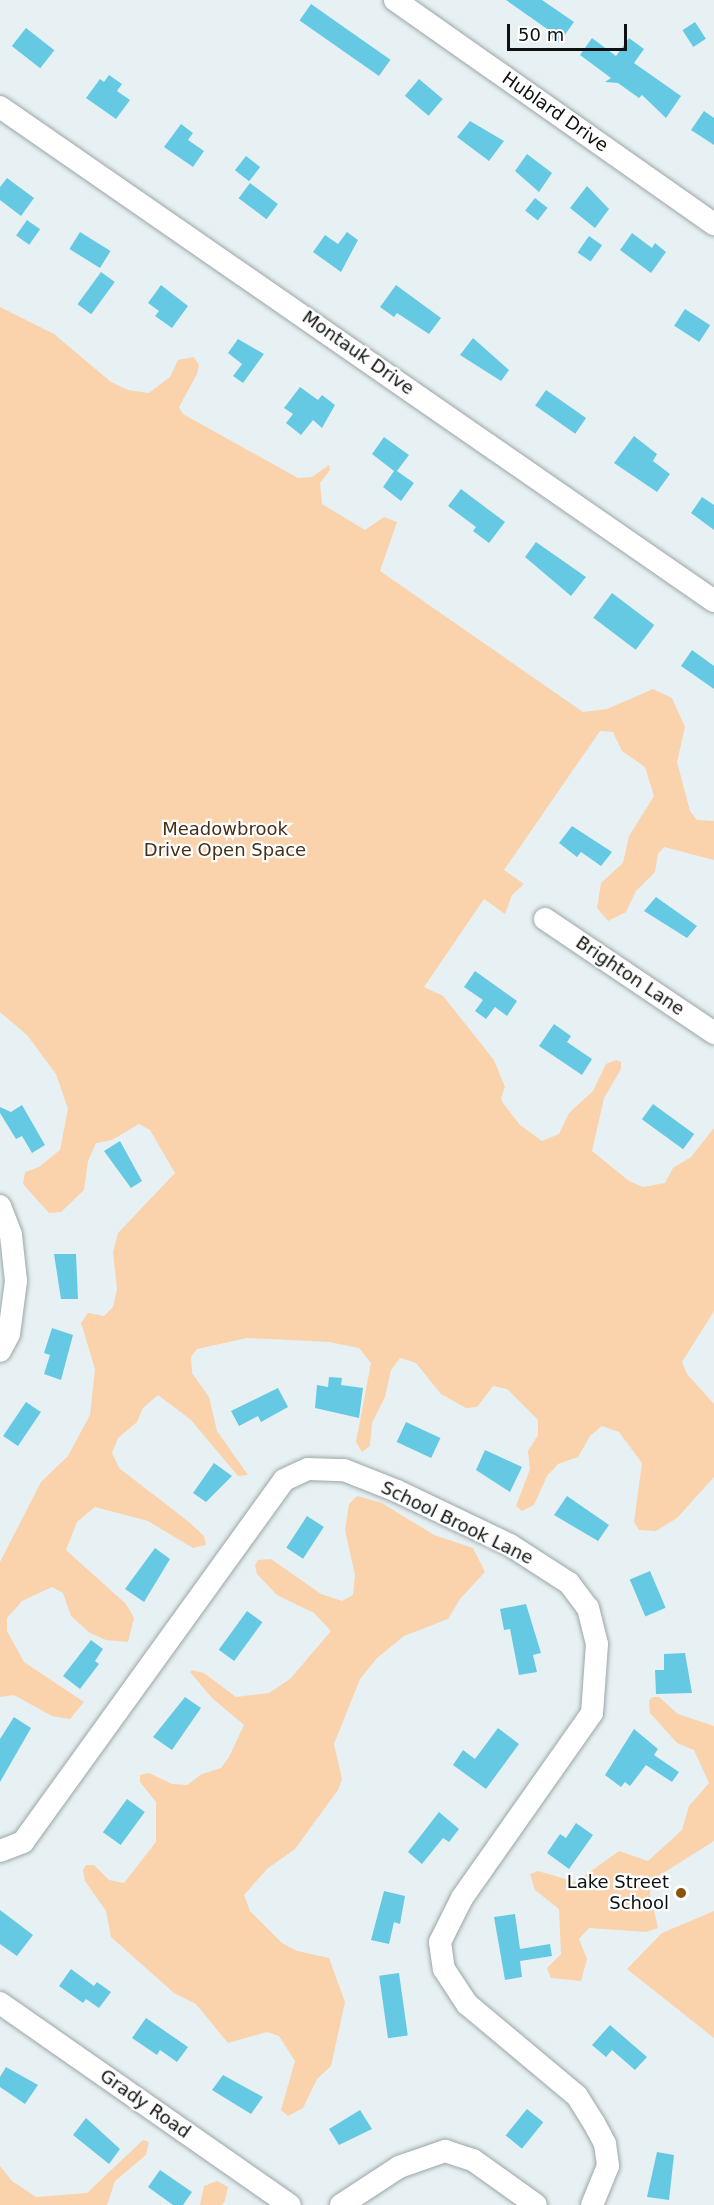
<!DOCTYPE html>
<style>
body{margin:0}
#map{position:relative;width:714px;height:2205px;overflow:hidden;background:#e7f1f3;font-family:"DejaVu Sans",sans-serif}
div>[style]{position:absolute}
.green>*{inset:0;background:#fad2ab}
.building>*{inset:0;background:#66c9e3;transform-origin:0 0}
.roads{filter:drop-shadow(0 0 2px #9ca5a8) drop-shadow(0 0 2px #9ca5a8)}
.minor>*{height:22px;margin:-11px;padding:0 11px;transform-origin:11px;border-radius:11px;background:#fff}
.dots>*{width:16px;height:16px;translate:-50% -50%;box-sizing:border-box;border:3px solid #fff;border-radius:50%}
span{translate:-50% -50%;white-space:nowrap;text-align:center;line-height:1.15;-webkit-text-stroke:4.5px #fff;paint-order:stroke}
.street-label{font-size:18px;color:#0e1112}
.park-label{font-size:18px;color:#472f16}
.poi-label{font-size:18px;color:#0e1112}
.right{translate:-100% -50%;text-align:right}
.scale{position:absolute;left:507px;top:24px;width:120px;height:27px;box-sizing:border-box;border:3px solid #0e1112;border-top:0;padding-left:8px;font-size:18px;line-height:21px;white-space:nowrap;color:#0e1112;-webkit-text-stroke:4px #fff;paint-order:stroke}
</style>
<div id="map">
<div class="green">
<i style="clip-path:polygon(0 307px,54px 334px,111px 382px,128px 390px,149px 393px,170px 377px,178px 360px,194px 357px,199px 365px,197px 374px,179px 407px,183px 414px,298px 478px,312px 477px,329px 465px,330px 470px,320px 483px,322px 504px,365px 530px,384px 517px,397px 522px,380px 571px,583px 712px,607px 709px,653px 689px,672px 698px,685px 727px,677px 762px,690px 811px,697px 820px,714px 821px,714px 860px,664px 847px,658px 854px,655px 872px,636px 891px,626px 912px,608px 921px,597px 908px,601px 883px,623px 863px,629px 836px,654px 796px,645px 767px,622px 751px,613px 732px,600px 731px,504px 870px,524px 884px,512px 895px,505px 914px,484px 899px,424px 987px,443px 996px,494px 1060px,505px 1087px,501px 1098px,503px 1103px,520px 1125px,542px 1141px,559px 1134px,569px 1113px,593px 1091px,606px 1064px,616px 1060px,621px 1062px,621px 1069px,604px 1098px,592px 1151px,629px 1181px,643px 1187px,665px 1183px,673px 1168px,691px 1157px,714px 1128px,714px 1311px,682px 1362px,687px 1374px,714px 1404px,714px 1477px,677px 1518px,656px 1531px,639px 1530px,634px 1522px,642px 1463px,619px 1432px,602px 1426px,590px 1436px,578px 1457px,558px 1464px,547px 1476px,534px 1505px,522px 1511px,516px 1506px,530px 1469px,528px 1451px,538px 1435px,538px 1420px,507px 1389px,493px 1386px,477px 1407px,466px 1408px,441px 1394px,416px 1363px,400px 1358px,391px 1370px,385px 1397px,372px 1423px,370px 1446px,362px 1452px,356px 1442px,371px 1363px,359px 1348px,329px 1342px,247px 1338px,197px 1349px,191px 1357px,192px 1373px,209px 1397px,217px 1431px,248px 1475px,238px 1476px,191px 1420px,158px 1395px,143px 1408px,137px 1422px,118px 1438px,112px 1453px,119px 1468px,189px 1522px,204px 1536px,206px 1545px,193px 1548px,148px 1521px,95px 1507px,77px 1522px,66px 1550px,126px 1604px,134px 1618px,128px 1642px,106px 1640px,90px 1633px,71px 1616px,63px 1593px,52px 1587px,22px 1601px,7px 1618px,7px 1631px,24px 1662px,84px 1702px,70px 1719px,52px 1716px,14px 1695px,0 1697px,0 1562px,41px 1482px,68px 1456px,90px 1415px,95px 1369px,81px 1323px,88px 1313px,104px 1316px,113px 1307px,117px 1289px,113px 1252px,118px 1233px,175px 1173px,150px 1130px,139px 1124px,112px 1140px,96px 1143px,88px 1161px,84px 1190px,61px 1212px,49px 1213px,23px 1184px,25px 1172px,39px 1167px,60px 1150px,68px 1109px,56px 1074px,27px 1035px,0 1012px)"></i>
<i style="clip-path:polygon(357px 1496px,382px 1503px,434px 1535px,473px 1548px,485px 1572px,460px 1599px,448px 1619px,404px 1636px,377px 1658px,360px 1679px,334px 1744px,342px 1779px,338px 1790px,295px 1849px,267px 1869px,244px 1895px,250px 1911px,282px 1943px,297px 1951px,329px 1958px,345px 2002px,331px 2066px,317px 2079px,303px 2108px,288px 2116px,281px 2110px,295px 2061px,279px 2036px,267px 2032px,228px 2043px,196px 2004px,174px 1993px,111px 1937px,106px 1911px,85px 1881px,83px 1870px,86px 1865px,94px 1865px,109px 1880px,124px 1883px,156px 1842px,156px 1802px,140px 1782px,140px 1775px,149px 1773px,172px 1784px,187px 1785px,202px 1774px,221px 1768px,229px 1757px,244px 1725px,212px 1698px,190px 1672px,192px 1670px,204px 1673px,236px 1697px,269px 1693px,290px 1679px,331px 1631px,314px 1613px,277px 1595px,257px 1574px,255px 1565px,258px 1560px,271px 1559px,321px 1594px,342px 1601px,353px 1595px,355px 1575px,345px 1530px,349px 1504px)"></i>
<i style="clip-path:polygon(653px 1697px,659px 1697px,678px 1714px,714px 1726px,714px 1841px,652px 1880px,650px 1893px,658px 1928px,646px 1932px,589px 1928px,579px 1939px,587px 1959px,581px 1981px,551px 1978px,547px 1968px,561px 1954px,559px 1909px,535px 1890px,530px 1874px,538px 1871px,576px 1882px,619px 1851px,648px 1861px,682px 1830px,689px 1806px,709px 1783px,694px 1750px,677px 1743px,650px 1713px,649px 1700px)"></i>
<i style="clip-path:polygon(714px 1911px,714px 2038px,627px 1969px,662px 1933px)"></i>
<i style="clip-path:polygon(143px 2140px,149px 2142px,146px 2155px,115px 2181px,107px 2205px,0 2205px,0 2166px,12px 2181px,36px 2197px,87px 2193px)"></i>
<i style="clip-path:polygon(217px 2181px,228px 2187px,225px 2201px,222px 2205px,200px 2205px,204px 2186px)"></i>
</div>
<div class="building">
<i style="clip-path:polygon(506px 0,542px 0,574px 22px,559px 43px,547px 35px,550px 31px)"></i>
<i style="left:311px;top:4px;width:97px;height:20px;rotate:35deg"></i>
<i style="left:695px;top:22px;width:20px;height:15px;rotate:57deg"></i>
<i style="left:26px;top:28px;width:36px;height:23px;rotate:38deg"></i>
<i style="clip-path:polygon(592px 38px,616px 56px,629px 38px,644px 49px,634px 63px,681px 96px,666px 118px,642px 95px,639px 98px,618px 83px,605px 82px,611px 78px,580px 55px)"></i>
<i style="clip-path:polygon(109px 75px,122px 84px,117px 91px,130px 100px,116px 119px,86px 98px,100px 79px,104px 82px)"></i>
<i style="left:419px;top:79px;width:31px;height:22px;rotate:40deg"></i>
<i style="clip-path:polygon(704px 111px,714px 118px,714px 145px,691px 130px)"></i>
<i style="clip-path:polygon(470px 121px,504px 141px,489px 161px,457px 137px)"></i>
<i style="clip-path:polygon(181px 124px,193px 133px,188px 140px,204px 151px,193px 167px,164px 147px)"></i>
<i style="clip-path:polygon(527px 154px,552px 173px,539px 192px,515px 171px)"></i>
<i style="left:246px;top:156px;width:18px;height:18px;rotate:38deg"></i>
<i style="clip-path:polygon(7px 178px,34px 198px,21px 216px,0 200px,0 187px)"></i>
<i style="left:250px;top:183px;width:35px;height:19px;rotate:37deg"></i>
<i style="clip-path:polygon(587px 186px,609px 209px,595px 228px,570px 208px)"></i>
<i style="left:535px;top:198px;width:16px;height:16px;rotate:38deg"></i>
<i style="left:27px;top:220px;width:16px;height:19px;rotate:35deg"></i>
<i style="left:80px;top:232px;width:36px;height:20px;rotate:32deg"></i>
<i style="clip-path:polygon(347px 232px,358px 240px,341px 272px,313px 252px,325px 235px,338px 244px)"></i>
<i style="clip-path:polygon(632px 233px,652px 248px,655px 243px,666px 252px,651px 273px,620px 250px)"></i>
<i style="left:589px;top:236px;width:16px;height:20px;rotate:35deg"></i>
<i style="left:101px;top:272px;width:17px;height:40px;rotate:36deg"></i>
<i style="clip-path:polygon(161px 285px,188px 306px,172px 328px,155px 316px,159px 311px,148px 303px)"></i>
<i style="clip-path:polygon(396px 285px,441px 318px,429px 334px,397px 313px,394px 317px,380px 307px)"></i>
<i style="left:685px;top:309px;width:30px;height:20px;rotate:33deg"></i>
<i style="clip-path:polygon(473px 338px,509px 370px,501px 381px,460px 355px)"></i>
<i style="clip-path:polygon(238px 339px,264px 354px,243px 383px,233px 376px,242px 364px,228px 353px)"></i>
<i style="clip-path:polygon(300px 387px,318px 400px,322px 395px,335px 405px,322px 428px,313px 420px,301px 435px,286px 423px,293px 414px,284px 408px)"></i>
<i style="left:546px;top:390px;width:49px;height:19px;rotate:35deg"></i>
<i style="clip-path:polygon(634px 436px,657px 454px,653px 461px,670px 474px,657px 492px,614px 463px)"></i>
<i style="clip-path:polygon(384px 437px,409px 455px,397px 471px,414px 483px,401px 501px,383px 487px,394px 471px,372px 454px)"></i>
<i style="clip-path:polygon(461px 489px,505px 522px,489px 543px,473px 531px,476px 527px,448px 506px)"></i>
<i style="clip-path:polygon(702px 497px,714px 505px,714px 530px,691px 513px)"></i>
<i style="clip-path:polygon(536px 542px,586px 577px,571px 596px,525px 557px)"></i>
<i style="left:612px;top:593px;width:53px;height:31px;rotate:37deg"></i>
<i style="clip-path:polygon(692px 650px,714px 666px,714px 689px,681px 666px)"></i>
<i style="clip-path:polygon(572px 826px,612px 852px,601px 866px,581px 852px,577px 857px,559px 843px)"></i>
<i style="clip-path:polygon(656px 897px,697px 926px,687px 938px,644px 911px)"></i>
<i style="clip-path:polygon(475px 971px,517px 1001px,507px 1016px,495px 1007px,486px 1019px,475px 1011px,483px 1000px,464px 987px)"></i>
<i style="clip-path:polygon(554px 1024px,571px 1036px,567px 1042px,592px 1059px,582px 1075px,539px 1046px)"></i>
<i style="left:653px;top:1104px;width:51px;height:19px;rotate:36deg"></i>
<i style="clip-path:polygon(22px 1105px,45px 1145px,32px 1153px,22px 1136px,16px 1139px,0 1113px,0 1107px,11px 1112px)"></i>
<i style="clip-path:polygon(120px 1141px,142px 1181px,131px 1188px,104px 1151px)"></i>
<i style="clip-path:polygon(54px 1254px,76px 1254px,78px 1299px,61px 1299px)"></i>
<i style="clip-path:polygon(52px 1328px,73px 1335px,61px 1380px,44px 1374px,50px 1355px,44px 1353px)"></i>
<i style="clip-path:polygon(329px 1377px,342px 1378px,341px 1385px,363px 1388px,359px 1418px,315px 1408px,317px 1385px,328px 1387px)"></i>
<i style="clip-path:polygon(278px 1388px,288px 1407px,261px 1422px,258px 1416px,239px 1426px,231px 1411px)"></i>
<i style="left:26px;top:1402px;width:18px;height:41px;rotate:34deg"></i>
<i style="left:406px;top:1422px;width:38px;height:22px;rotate:25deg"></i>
<i style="clip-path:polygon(485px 1450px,522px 1467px,510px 1492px,476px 1470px)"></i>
<i style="clip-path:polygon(214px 1463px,232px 1476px,206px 1502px,193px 1493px)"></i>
<i style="clip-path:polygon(567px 1496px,609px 1525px,598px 1541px,554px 1515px)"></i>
<i style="left:307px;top:1516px;width:20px;height:38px;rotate:33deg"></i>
<i style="clip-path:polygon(155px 1548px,170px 1559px,144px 1602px,125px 1589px)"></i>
<i style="left:650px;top:1571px;width:40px;height:22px;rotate:67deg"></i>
<i style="clip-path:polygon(526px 1604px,541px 1653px,533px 1655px,537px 1672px,519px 1675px,510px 1629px,504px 1630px,500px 1609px)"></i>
<i style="left:247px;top:1611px;width:19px;height:48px;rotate:36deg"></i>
<i style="clip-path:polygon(91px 1640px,103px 1649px,95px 1661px,99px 1664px,80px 1689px,63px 1676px)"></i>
<i style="clip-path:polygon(685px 1653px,692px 1693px,656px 1694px,655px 1670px,664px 1670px,664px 1654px)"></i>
<i style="clip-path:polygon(185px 1697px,201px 1708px,172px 1750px,153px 1737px)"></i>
<i style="clip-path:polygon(14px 1717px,31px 1728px,0 1782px,0 1739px)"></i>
<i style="clip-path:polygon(498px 1728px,519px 1744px,486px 1789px,453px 1765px,463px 1750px,475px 1759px)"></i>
<i style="clip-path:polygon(634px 1729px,658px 1749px,654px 1755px,679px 1772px,672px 1782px,646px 1765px,630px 1786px,625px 1782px,621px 1787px,605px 1775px)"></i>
<i style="left:127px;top:1799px;width:22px;height:41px;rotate:36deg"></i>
<i style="clip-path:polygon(439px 1812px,459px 1829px,449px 1842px,443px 1838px,422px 1864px,408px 1852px)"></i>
<i style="clip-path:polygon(576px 1823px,593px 1835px,569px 1869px,547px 1853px,560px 1834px,566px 1838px)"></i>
<i style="clip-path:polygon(384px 1891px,405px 1896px,400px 1924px,394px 1922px,389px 1944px,371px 1940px)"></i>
<i style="clip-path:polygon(0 1910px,33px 1935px,17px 1956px,0 1944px)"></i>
<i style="clip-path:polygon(515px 1914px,520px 1949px,550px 1944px,552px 1956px,520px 1961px,522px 1977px,505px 1980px,494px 1917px)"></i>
<i style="clip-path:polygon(71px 1969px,94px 1986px,97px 1982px,111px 1992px,99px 2008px,86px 1999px,83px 2003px,59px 1986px)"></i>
<i style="left:399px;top:1973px;width:63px;height:20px;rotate:82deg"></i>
<i style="clip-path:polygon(146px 2018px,188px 2047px,177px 2062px,160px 2050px,157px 2055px,132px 2038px)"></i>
<i style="clip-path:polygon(610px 2025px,647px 2057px,635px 2070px,612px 2050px,606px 2057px,592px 2045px)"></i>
<i style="clip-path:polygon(6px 2067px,38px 2085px,25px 2104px,0 2087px,0 2077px)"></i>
<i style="clip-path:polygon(223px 2075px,263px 2097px,251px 2114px,212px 2090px)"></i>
<i style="left:527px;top:2109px;width:21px;height:34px;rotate:39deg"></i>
<i style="clip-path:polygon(360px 2110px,372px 2129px,339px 2145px,329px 2129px)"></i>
<i style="clip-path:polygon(86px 2118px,120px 2149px,109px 2164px,73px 2135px)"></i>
<i style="clip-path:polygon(657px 2152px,674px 2155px,669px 2200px,647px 2197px)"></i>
<i style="clip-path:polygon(160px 2170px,192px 2192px,183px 2205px,173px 2205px,148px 2187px)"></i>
</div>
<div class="roads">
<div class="minor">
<i style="left:395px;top:0;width:390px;rotate:35.1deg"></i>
<i style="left:0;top:107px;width:868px;rotate:34.68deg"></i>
<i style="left:545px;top:919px;width:204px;rotate:34deg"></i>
<i style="left:0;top:1206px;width:31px;rotate:69deg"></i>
<i style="left:11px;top:1235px;width:46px;rotate:83.8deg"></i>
<i style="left:16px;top:1281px;width:53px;rotate:97.5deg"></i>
<i style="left:9px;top:1334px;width:19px;rotate:118deg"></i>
<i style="left:0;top:1851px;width:25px;rotate:-21deg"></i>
<i style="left:23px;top:1842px;width:446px;rotate:-54.2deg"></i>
<i style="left:284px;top:1480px;width:26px;rotate:-25deg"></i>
<i style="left:308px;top:1469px;width:36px;rotate:2deg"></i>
<i style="left:344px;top:1470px;width:57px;rotate:21.6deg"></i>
<i style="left:397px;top:1491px;width:125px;rotate:25.5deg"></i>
<i style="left:510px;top:1545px;width:70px;rotate:32.8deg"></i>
<i style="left:569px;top:1583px;width:31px;rotate:53deg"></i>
<i style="left:588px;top:1608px;width:37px;rotate:76deg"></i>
<i style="left:597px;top:1644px;width:69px;rotate:94.1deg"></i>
<i style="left:592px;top:1713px;width:226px;rotate:125.1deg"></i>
<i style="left:462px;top:1898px;width:49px;rotate:116.6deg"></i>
<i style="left:440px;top:1942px;width:27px;rotate:82deg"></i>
<i style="left:444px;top:1969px;width:42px;rotate:56.7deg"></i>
<i style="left:467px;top:2004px;width:143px;rotate:39.9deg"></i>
<i style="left:577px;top:2096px;width:32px;rotate:58deg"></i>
<i style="left:594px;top:2123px;width:24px;rotate:62deg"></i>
<i style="left:605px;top:2144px;width:22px;rotate:82deg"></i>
<i style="left:608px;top:2166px;width:42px;rotate:112.3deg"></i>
<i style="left:0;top:2003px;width:353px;rotate:34.9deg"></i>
<i style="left:341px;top:2205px;width:69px;rotate:-33.2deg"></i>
<i style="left:399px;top:2167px;width:49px;rotate:-19.2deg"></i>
<i style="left:445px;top:2151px;width:29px;rotate:18deg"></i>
<i style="left:473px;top:2160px;width:77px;rotate:35.5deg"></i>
</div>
</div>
<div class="dots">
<i style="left:681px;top:1893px;background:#8b5307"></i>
</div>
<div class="street-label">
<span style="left:555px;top:112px;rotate:35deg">Hublard Drive</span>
<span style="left:358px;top:353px;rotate:35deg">Montauk Drive</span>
<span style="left:630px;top:976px;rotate:34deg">Brighton Lane</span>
<span style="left:457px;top:1523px;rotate:26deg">School Brook Lane</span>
<span style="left:145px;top:2104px;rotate:35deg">Grady Road</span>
</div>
<div class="park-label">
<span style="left:225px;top:840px">Meadowbrook<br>Drive Open Space</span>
</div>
<div class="poi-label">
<span class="right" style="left:669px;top:1893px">Lake Street<br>School</span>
</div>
<div class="scale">50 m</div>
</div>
